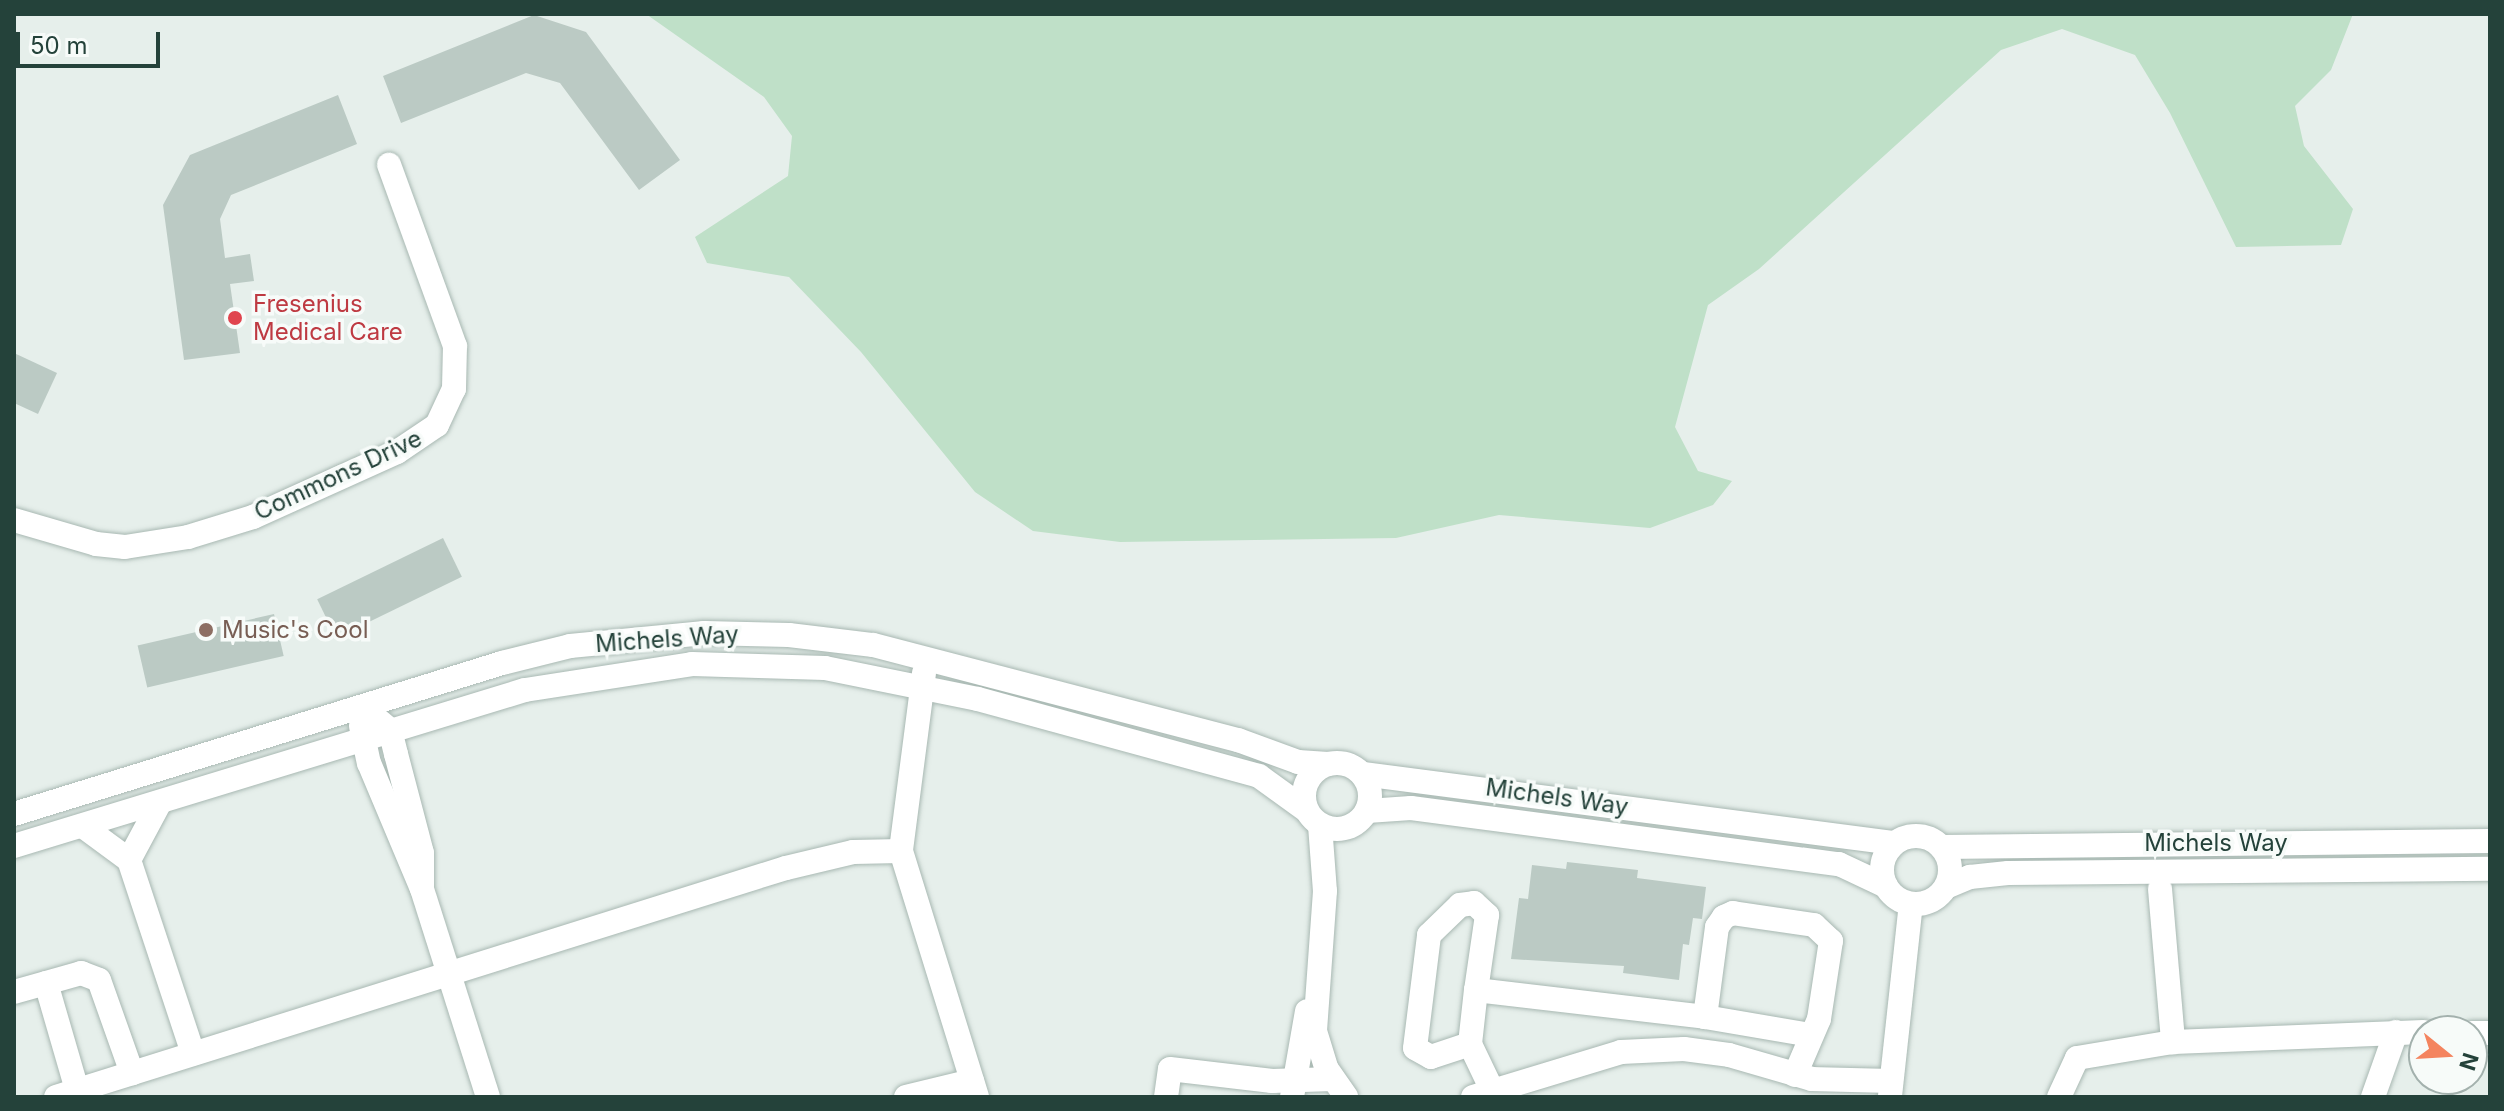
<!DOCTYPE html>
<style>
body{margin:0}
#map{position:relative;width:2504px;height:1111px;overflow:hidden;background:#e6efeb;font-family:Inter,sans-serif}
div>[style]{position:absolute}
.green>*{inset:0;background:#bfe0c8}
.building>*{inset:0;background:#bbcac4;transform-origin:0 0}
.roads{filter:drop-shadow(0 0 2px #a8b8b2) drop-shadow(0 0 2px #a8b8b2)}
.minor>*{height:24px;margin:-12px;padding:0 12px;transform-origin:12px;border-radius:12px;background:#fff}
.minor>.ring{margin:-12px;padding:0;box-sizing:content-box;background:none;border:24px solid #fff;border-radius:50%}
.dots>*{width:22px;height:22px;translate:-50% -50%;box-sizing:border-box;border:4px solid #f7fbf9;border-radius:50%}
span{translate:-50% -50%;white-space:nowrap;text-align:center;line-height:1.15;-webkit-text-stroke:7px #f7fbf9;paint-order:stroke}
.health-label{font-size:24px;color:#be3a42}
.left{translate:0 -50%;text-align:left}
.street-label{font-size:24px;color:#24423a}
.education-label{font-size:24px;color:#785e54}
.frame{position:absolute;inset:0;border:16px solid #24423a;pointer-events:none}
.north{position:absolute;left:2408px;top:1015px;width:80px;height:80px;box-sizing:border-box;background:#f7fbf9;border:2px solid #a3b1ad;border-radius:50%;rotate:108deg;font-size:22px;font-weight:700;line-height:32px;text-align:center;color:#24423a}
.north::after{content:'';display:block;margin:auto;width:28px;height:36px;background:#f4845f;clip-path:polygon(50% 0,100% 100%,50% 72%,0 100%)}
.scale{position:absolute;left:16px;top:32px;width:144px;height:36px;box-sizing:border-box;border:4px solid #24423a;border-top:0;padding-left:10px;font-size:24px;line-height:28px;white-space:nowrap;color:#24423a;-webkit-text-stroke:6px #f7fbf9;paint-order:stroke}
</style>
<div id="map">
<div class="green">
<i style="clip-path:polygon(646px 14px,2353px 14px,2331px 70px,2295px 106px,2304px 146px,2353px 209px,2341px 245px,2236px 247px,2170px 113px,2135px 55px,2062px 29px,2001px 50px,1759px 269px,1708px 305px,1675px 427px,1698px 471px,1732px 481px,1713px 505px,1650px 528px,1499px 515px,1396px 538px,1120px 542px,1033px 531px,975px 492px,861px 352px,789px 277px,707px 263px,695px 237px,788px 176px,792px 136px,764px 97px)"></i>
</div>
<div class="building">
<i style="clip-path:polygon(534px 15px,586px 32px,680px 160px,639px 190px,560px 83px,526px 73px,401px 123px,383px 76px)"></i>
<i style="clip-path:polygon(338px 95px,357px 144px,231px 195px,220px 219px,225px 258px,250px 254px,254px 281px,230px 284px,240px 353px,184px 360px,163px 205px,190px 155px)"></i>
<i style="clip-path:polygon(14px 353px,57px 373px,38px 414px,14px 403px)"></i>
<i style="left:443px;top:538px;width:43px;height:140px;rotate:64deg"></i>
<i style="left:274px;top:614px;width:43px;height:140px;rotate:77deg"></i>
<i style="clip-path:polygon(1567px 862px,1638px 870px,1637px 878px,1706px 887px,1702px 919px,1693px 918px,1689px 945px,1683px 944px,1679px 980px,1623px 973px,1624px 966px,1511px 959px,1519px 898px,1528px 899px,1532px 865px,1566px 869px)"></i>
</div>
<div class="roads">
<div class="minor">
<i style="left:14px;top:520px;width:85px;rotate:16.3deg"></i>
<i style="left:96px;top:544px;width:29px;rotate:6deg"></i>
<i style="left:125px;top:547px;width:64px;rotate:-9deg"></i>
<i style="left:188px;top:537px;width:68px;rotate:-17.1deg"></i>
<i style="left:253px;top:517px;width:158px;rotate:-24.3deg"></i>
<i style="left:397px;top:452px;width:48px;rotate:-34deg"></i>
<i style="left:437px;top:425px;width:40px;rotate:-65deg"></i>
<i style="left:454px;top:389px;width:43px;rotate:-88.7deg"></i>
<i style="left:455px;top:346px;width:193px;rotate:-110deg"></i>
<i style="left:924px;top:673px;width:179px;rotate:97.4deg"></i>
<i style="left:901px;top:851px;width:257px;rotate:72.8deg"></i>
<i style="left:378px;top:720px;width:16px;rotate:40deg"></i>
<i style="left:390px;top:730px;width:25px;rotate:76deg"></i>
<i style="left:396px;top:754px;width:102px;rotate:75.3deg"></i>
<i style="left:422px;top:853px;width:33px;rotate:90deg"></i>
<i style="left:361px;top:726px;width:38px;rotate:78deg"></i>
<i style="left:369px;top:763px;width:137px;rotate:67.2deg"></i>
<i style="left:422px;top:889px;width:218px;rotate:72.4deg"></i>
<i class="ring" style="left:1304px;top:763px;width:42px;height:42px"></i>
<i style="left:1363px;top:774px;width:534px;rotate:7.42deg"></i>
<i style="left:1367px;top:811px;width:44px;rotate:-3.9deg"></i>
<i style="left:1411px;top:808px;width:432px;rotate:7.5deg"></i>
<i style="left:1839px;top:864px;width:52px;rotate:25.1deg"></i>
<i style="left:14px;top:814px;width:511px;rotate:-17.19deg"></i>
<i style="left:502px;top:663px;width:70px;rotate:-14deg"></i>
<i style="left:570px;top:646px;width:135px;rotate:-5.5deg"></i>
<i style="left:704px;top:633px;width:85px;rotate:1.3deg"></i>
<i style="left:789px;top:635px;width:85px;rotate:6.8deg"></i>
<i style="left:873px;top:645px;width:377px;rotate:14.6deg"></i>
<i style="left:1238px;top:740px;width:64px;rotate:20.1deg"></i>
<i style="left:1298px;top:762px;width:30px;rotate:4deg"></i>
<i style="left:1320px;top:825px;width:66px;rotate:85.7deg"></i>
<i style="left:1325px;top:891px;width:140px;rotate:94.1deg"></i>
<i style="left:1315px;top:1031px;width:39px;rotate:73deg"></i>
<i style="left:1326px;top:1068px;width:35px;rotate:55deg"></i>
<i style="left:84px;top:827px;width:56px;rotate:36.3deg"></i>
<i style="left:129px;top:860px;width:204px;rotate:71.7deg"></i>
<i class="ring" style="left:1882px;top:836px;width:44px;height:44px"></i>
<i style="left:14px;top:846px;width:534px;rotate:-16.98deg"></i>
<i style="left:525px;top:690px;width:169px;rotate:-8.8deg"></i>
<i style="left:692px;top:664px;width:133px;rotate:1.7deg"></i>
<i style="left:825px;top:668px;width:156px;rotate:11.5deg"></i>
<i style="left:978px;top:699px;width:291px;rotate:15.3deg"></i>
<i style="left:1259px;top:776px;width:58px;rotate:35.9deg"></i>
<i style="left:1942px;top:847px;width:548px;rotate:-0.63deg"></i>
<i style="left:129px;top:860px;width:64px;rotate:-61.8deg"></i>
<i style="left:1946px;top:887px;width:26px;rotate:-23deg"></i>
<i style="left:1970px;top:877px;width:38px;rotate:-6deg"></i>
<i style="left:2008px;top:873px;width:482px;rotate:-0.5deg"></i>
<i style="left:2160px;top:889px;width:154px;rotate:85.1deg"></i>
<i style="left:46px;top:983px;width:111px;rotate:73.8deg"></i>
<i style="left:14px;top:992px;width:70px;rotate:-15.8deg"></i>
<i style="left:81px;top:973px;width:19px;rotate:21deg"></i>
<i style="left:99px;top:980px;width:99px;rotate:70.5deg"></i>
<i style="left:2472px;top:1033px;width:18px"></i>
<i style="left:1470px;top:1044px;width:41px;rotate:161.6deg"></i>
<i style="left:1431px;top:1057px;width:18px;rotate:-151deg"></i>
<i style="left:1415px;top:1048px;width:114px;rotate:-82.9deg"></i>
<i style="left:1429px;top:935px;width:43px;rotate:-44.1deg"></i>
<i style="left:1460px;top:905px;width:14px;rotate:-8deg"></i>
<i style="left:1474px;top:903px;width:18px;rotate:43deg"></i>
<i style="left:1487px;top:915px;width:76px;rotate:98.3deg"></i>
<i style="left:1795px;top:1075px;width:61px;rotate:-66.8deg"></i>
<i style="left:1819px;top:1019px;width:79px;rotate:-81.3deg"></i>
<i style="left:1831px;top:941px;width:23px;rotate:-137deg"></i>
<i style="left:1814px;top:925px;width:82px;rotate:-171.6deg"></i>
<i style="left:1733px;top:913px;width:10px;rotate:156deg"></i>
<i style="left:1724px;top:917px;width:12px;rotate:125deg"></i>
<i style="left:1717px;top:927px;width:91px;rotate:97.6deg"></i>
<i style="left:1705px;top:1017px;width:107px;rotate:9.7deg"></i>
<i style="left:1492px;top:1090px;width:51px;rotate:-115.6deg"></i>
<i style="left:1470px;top:1044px;width:54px;rotate:-83.7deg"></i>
<i style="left:1476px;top:990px;width:231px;rotate:6.7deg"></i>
<i style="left:1890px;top:1096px;width:193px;rotate:-83.8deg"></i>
<i style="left:56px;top:1097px;width:765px;rotate:-17.42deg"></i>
<i style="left:786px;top:868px;width:69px;rotate:-13.4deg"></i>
<i style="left:853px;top:852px;width:48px;rotate:-1.2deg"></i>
<i style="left:906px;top:1097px;width:68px;rotate:-13.6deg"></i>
<i style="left:1166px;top:1097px;width:28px;rotate:-82deg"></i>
<i style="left:1170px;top:1069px;width:103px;rotate:6.7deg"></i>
<i style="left:1272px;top:1081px;width:61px;rotate:-1.9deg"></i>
<i style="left:1292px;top:1097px;width:87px;rotate:-80.1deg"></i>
<i style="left:1473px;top:1097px;width:155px;rotate:-16.9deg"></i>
<i style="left:1621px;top:1052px;width:63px;rotate:-2.7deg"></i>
<i style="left:1684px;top:1049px;width:45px;rotate:7.6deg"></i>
<i style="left:1729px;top:1055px;width:86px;rotate:16.1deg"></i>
<i style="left:1812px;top:1079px;width:78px;rotate:1.5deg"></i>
<i style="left:2059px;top:1097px;width:43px;rotate:-65.2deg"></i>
<i style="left:2077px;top:1058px;width:97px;rotate:-9.5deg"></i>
<i style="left:2173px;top:1042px;width:251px;rotate:-2.3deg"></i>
<i style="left:2373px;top:1097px;width:69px;rotate:-70.5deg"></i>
</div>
</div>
<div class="dots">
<i style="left:235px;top:318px;background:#e0444e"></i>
<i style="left:206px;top:630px;background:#8d6e63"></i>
</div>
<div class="health-label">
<span class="left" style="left:253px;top:318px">Fresenius<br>Medical Care</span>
</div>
<div class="street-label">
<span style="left:338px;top:475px;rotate:-25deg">Commons Drive</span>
<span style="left:667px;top:639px;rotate:-4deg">Michels Way</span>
<span style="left:1557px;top:797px;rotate:8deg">Michels Way</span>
<span style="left:2216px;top:843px">Michels Way</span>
</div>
<div class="education-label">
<span class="left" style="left:222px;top:630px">Music's Cool</span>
</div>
<div class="frame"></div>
<div class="north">N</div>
<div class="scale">50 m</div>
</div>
